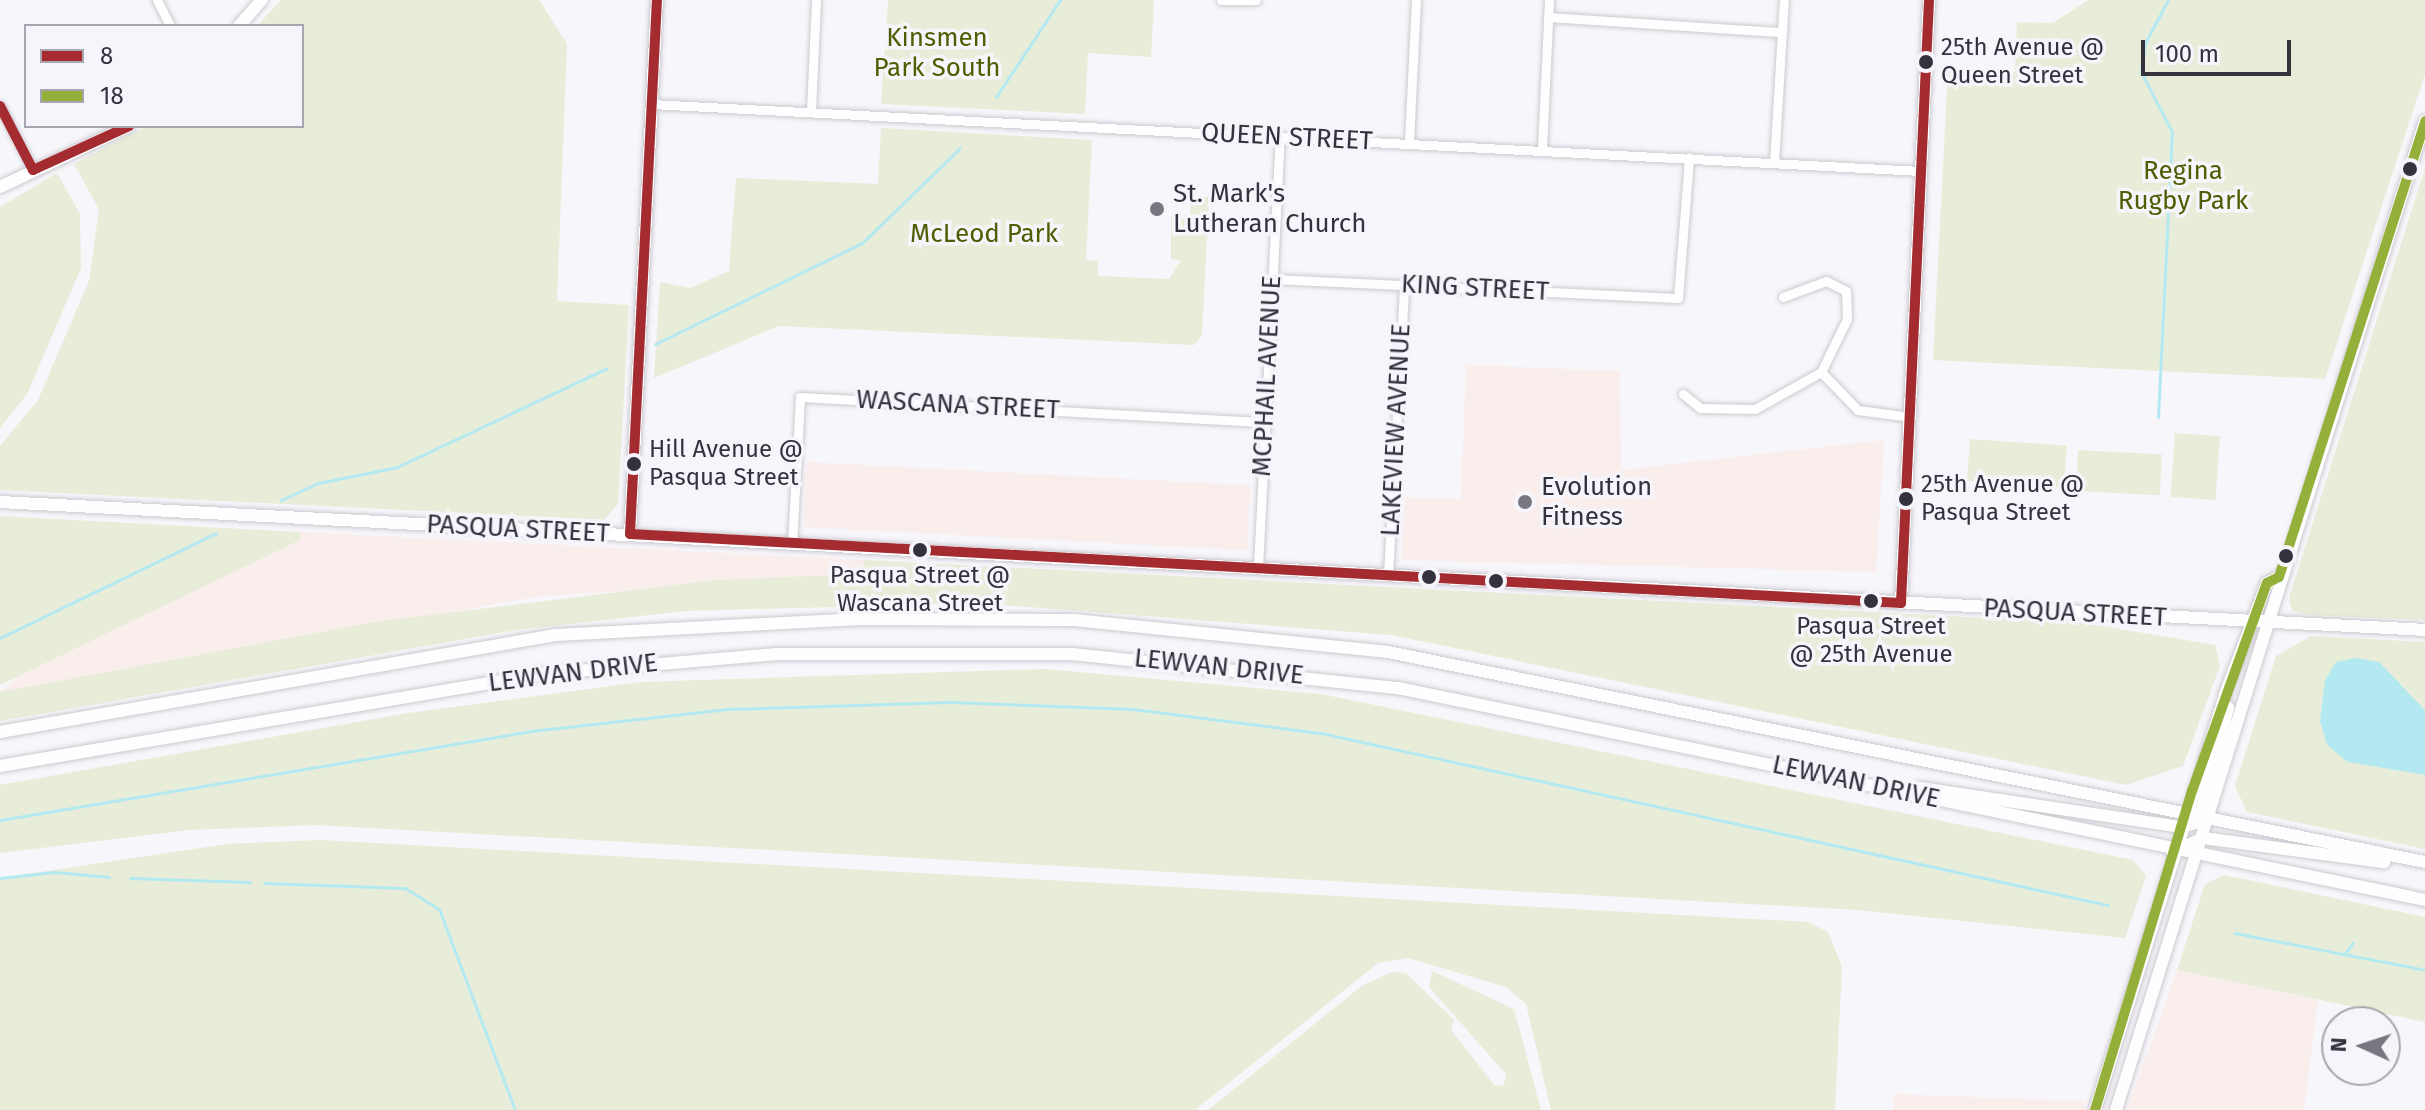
<!DOCTYPE html>
<style>
body{margin:0}
#map{position:relative;width:2425px;height:1110px;overflow:hidden;background:#f7f6fa;font-family:"Fira Sans",sans-serif}
div>[style]{position:absolute}
.commercial>*{inset:0;background:#f9eeec;transform-origin:0 0}
.green>*{inset:0;background:#e7edd8;transform-origin:0 0}
.water>*{inset:0;background:#b4e9f2}
.stream>*{height:3px;margin:-1.5px;padding:0 1.5px;transform-origin:1.5px;border-radius:1.5px;background:#b4e9f2}
.roads{filter:drop-shadow(0 0 2px #cccad1) drop-shadow(0 0 2px #cccad1)}
.street>*{height:9px;margin:-4.5px;padding:0 4.5px;transform-origin:4.5px;border-radius:4.5px;background:#fefefe}
.secondary>*{height:12px;margin:-6px;padding:0 6px;transform-origin:6px;border-radius:6px;background:#fefefe}
.bus-1>*{height:10px;margin:-5px;padding:0 5px;transform-origin:5px;border-radius:5px;background:#a42c31}
.bus-2>*{height:10px;margin:-5px;padding:0 5px;transform-origin:5px;border-radius:5px;background:#95b03a}
.dots>*{width:22px;height:22px;translate:-50% -50%;box-sizing:border-box;border:4px solid #f6f5fb;border-radius:50%}
span{translate:-50% -50%;white-space:nowrap;text-align:center;line-height:1.15;-webkit-text-stroke:7px #f6f5fb;paint-order:stroke}
.bus-label{font-size:24px;color:#34323d}
.left{translate:0 -50%;text-align:left}
.park-label{font-size:26px;color:#4f5e03}
.street-label{font-size:26px;color:#34323d}
.poi-label{font-size:26px;color:#34323d}
.legend{position:absolute;left:24px;top:24px;width:280px;height:104px;box-sizing:border-box;background:#f6f5fb;border:2px solid #a8a7af;margin:0;padding:10px 14px;list-style:none;font-size:24px;color:#34323d}
.legend li{display:flex;align-items:center;gap:16px;height:40px}
.legend b{width:40px;border:2px solid #a8a7af}
.north{position:absolute;left:2321px;top:1006px;width:80px;height:80px;box-sizing:border-box;background:#f6f5fb;border:2px solid #a8a7af;border-radius:50%;rotate:273deg;font-size:22px;font-weight:700;line-height:32px;text-align:center;color:#34323d}
.north::after{content:'';display:block;margin:auto;width:28px;height:36px;background:#78777f;clip-path:polygon(50% 0,100% 100%,50% 72%,0 100%)}
.scale{position:absolute;left:2141px;top:40px;width:150px;height:36px;box-sizing:border-box;border:4px solid #34323d;border-top:0;padding-left:10px;font-size:24px;line-height:28px;white-space:nowrap;color:#34323d;-webkit-text-stroke:6px #f6f5fb;paint-order:stroke}
</style>
<div id="map">
<div class="commercial">
<i style="clip-path:polygon(1466px 365px,1620px 371px,1621px 470px,1884px 440px,1876px 572px,1401px 560px,1405px 497px,1461px 499px)"></i>
<i style="left:807px;top:462px;width:444px;height:65px;rotate:3deg"></i>
<i style="clip-path:polygon(300px 532px,864px 560px,864px 574px,536px 597px,0 692px,21px 674px,299px 540px)"></i>
<i style="clip-path:polygon(2177px 970px,2318px 1000px,2304px 1110px,2127px 1110px)"></i>
<i style="clip-path:polygon(1894px 1094px,2085px 1101px,2084px 1110px,1893px 1110px)"></i>
</div>
<div class="green">
<i style="clip-path:polygon(281px 0,539px 0,567px 44px,557px 301px,629px 305px,618px 504px,604px 520px,0 490px,0 446px,38px 400px,89px 281px,99px 209px,74px 164px,146px 126px,302px 126px,302px 26px,257px 26px)"></i>
<i style="clip-path:polygon(888px 0,1154px 0,1151px 57px,1088px 53px,1085px 114px,881px 104px)"></i>
<i style="clip-path:polygon(2088px 0,2425px 0,2425px 74px,2325px 379px,1933px 360px,1948px 69px,2015px 72px,2017px 22px,2053px 23px)"></i>
<i style="clip-path:polygon(881px 128px,1092px 140px,1086px 260px,1098px 261px,1098px 276px,1169px 279px,1181px 260px,1171px 259px,1171px 218px,1190px 219px,1191px 197px,1209px 197px,1202px 335px,1194px 345px,779px 326px,654px 378px,660px 282px,690px 288px,729px 271px,736px 178px,878px 184px)"></i>
<i style="clip-path:polygon(2425px 168px,2425px 620px,2307px 615px,2292px 610px,2289px 598px)"></i>
<i style="clip-path:polygon(57px 173px,80px 214px,81px 268px,27px 394px,0 428px,0 207px)"></i>
<i style="left:2175px;top:433px;width:45px;height:64px;rotate:4deg"></i>
<i style="left:1970px;top:439px;width:97px;height:42px;rotate:4deg"></i>
<i style="left:2078px;top:450px;width:84px;height:41px;rotate:3deg"></i>
<i style="clip-path:polygon(0 516px,300px 532px,300px 540px,0 685px)"></i>
<i style="clip-path:polygon(864px 560px,2084px 623px,2215px 645px,2220px 666px,2183px 766px,2126px 785px,1391px 635px,977px 603px,685px 611px,516px 630px,0 721px,0 692px,380px 621px,716px 580px,863px 574px)"></i>
<i style="clip-path:polygon(2311px 636px,2425px 642px,2425px 849px,2247px 812px,2235px 786px,2276px 656px)"></i>
<i style="clip-path:polygon(1044px 669px,1321px 694px,2133px 860px,2146px 876px,2125px 938px,1858px 910px,316px 825px,189px 830px,0 853px,0 785px,408px 713px,641px 682px)"></i>
<i style="clip-path:polygon(320px 840px,1808px 922px,1828px 932px,1842px 967px,1835px 1110px,1551px 1110px,1526px 1004px,1506px 987px,1408px 958px,1378px 963px,1195px 1110px,0 1110px,0 878px,227px 844px)"></i>
<i style="clip-path:polygon(2224px 875px,2425px 917px,2425px 1022px,2177px 970px,2205px 884px)"></i>
<i style="clip-path:polygon(1432px 971px,1514px 1009px,1541px 1110px,1208px 1110px,1363px 985px,1392px 972px,1406px 973px,1454px 1020px,1451px 1030px,1495px 1086px,1504px 1085px,1506px 1074px,1429px 987px)"></i>
</div>
<div class="water">
<i style="clip-path:polygon(2356px 658px,2379px 662px,2425px 710px,2425px 775px,2348px 762px,2327px 745px,2320px 721px,2325px 680px,2336px 662px)"></i>
</div>
<div class="stream">
<i style="left:996px;top:97px;width:116px;rotate:-56.6deg"></i>
<i style="left:655px;top:344px;width:230px;rotate:-26deg"></i>
<i style="left:862px;top:243px;width:136px;rotate:-44.1deg"></i>
<i style="left:2158px;top:417px;width:285px;rotate:-87.2deg"></i>
<i style="left:2172px;top:132px;width:68px;rotate:-117.3deg"></i>
<i style="left:2141px;top:72px;width:29px;rotate:-82deg"></i>
<i style="left:2145px;top:43px;width:49px;rotate:-61.9deg"></i>
<i style="left:281px;top:500px;width:41px;rotate:-24.7deg"></i>
<i style="left:318px;top:483px;width:81px;rotate:-11.4deg"></i>
<i style="left:397px;top:467px;width:232px;rotate:-25.2deg"></i>
<i style="left:0;top:638px;width:240px;rotate:-25.9deg"></i>
<i style="left:0;top:820px;width:538px;rotate:-9.51deg"></i>
<i style="left:531px;top:731px;width:198px;rotate:-6.4deg"></i>
<i style="left:728px;top:709px;width:223px;rotate:-1.8deg"></i>
<i style="left:951px;top:702px;width:182px;rotate:2.2deg"></i>
<i style="left:1133px;top:709px;width:190px;rotate:7.3deg"></i>
<i style="left:1321px;top:733px;width:805px;rotate:12.34deg"></i>
<i style="left:0;top:878px;width:55px;rotate:-6.2deg"></i>
<i style="left:55px;top:872px;width:54px;rotate:5.3deg"></i>
<i style="left:130px;top:878px;width:120px;rotate:1.9deg"></i>
<i style="left:264px;top:883px;width:141px;rotate:2deg"></i>
<i style="left:405px;top:888px;width:40px;rotate:32deg"></i>
<i style="left:439px;top:909px;width:215px;rotate:69.3deg"></i>
<i style="left:2235px;top:933px;width:194px;rotate:11deg"></i>
<i style="left:2345px;top:954px;width:14px;rotate:-56deg"></i>
</div>
<div class="roads">
<div class="street">
<i style="left:157px;top:0;width:29px;rotate:63deg"></i>
<i style="left:1221px;top:0;width:35px"></i>
<i style="left:1548px;top:17px;width:234px;rotate:3.7deg"></i>
<i style="left:651px;top:104px;width:1273px;rotate:3.02deg"></i>
<i style="left:0;top:106px;width:72px;rotate:62.7deg"></i>
<i style="left:811px;top:111px;width:111px;rotate:-87.4deg"></i>
<i style="left:1409px;top:142px;width:142px;rotate:-87.2deg"></i>
<i style="left:1542px;top:149px;width:149px;rotate:-87.3deg"></i>
<i style="left:1774px;top:162px;width:162px;rotate:-86.5deg"></i>
<i style="left:1272px;top:279px;width:406px;rotate:2.7deg"></i>
<i style="left:1678px;top:298px;width:141px;rotate:-85.5deg"></i>
<i style="left:1821px;top:372px;width:53px;rotate:45.8deg"></i>
<i style="left:1858px;top:410px;width:53px;rotate:7.5deg"></i>
<i style="left:1683px;top:394px;width:22px;rotate:39deg"></i>
<i style="left:1700px;top:408px;width:55px;rotate:1deg"></i>
<i style="left:1755px;top:409px;width:76px;rotate:-29.3deg"></i>
<i style="left:1821px;top:372px;width:59px;rotate:-63.9deg"></i>
<i style="left:1847px;top:319px;width:28px;rotate:-92deg"></i>
<i style="left:1846px;top:291px;width:22px;rotate:-153deg"></i>
<i style="left:1826px;top:281px;width:46px;rotate:159.6deg"></i>
<i style="left:792px;top:545px;width:148px;rotate:-86.9deg"></i>
<i style="left:800px;top:397px;width:466px;rotate:3.1deg"></i>
<i style="left:1258px;top:567px;width:431px;rotate:-87.1deg"></i>
<i style="left:1388px;top:575px;width:290px;rotate:-86.8deg"></i>
</div>
<div class="secondary">
<i style="left:239px;top:26px;width:35px;rotate:-49deg"></i>
<i style="left:0;top:187px;width:143px;rotate:-25.3deg"></i>
<i style="left:0;top:502px;width:2428px;rotate:3.02deg"></i>
<i style="left:630px;top:534px;width:535px;rotate:-87.11deg"></i>
<i style="left:1901px;top:603px;width:604px;rotate:-87.34deg"></i>
<i style="left:0;top:732px;width:564px;rotate:-9.9deg"></i>
<i style="left:556px;top:635px;width:309px;rotate:-3deg"></i>
<i style="left:865px;top:619px;width:209px;rotate:0.3deg"></i>
<i style="left:1074px;top:620px;width:316px;rotate:5.8deg"></i>
<i style="left:1388px;top:652px;width:1058px;rotate:11.45deg"></i>
<i style="left:0;top:766px;width:551px;rotate:-9.62deg"></i>
<i style="left:543px;top:674px;width:235px;rotate:-4.9deg"></i>
<i style="left:777px;top:654px;width:295px"></i>
<i style="left:1072px;top:654px;width:328px;rotate:6deg"></i>
<i style="left:1398px;top:688px;width:1049px;rotate:11.66deg"></i>
<i style="left:1920px;top:788px;width:263px;rotate:8.5deg"></i>
<i style="left:2180px;top:827px;width:30px;rotate:-14deg"></i>
<i style="left:2199px;top:822px;width:118px;rotate:-75.7deg"></i>
<i style="left:2172px;top:852px;width:34px;rotate:-24deg"></i>
<i style="left:2203px;top:838px;width:183px;rotate:7.6deg"></i>
<i style="left:2095px;top:1110px;width:436px;rotate:-72.6deg"></i>
<i style="left:2225px;top:694px;width:119px;rotate:-69.3deg"></i>
<i style="left:2267px;top:583px;width:13px;rotate:-27deg"></i>
<i style="left:2116px;top:1110px;width:1036px;rotate:-72.65deg"></i>
</div>
</div>
<div class="bus-1">
<i style="left:0;top:106px;width:72px;rotate:62.7deg"></i>
<i style="left:33px;top:170px;width:106px;rotate:-24.6deg"></i>
<i style="left:630px;top:534px;width:1273px;rotate:3.11deg"></i>
<i style="left:630px;top:534px;width:535px;rotate:-87.11deg"></i>
<i style="left:1901px;top:603px;width:604px;rotate:-87.34deg"></i>
</div>
<div class="bus-2">
<i style="left:2095px;top:1110px;width:333px;rotate:-73.1deg"></i>
<i style="left:2192px;top:791px;width:221px;rotate:-70.2deg"></i>
<i style="left:2267px;top:583px;width:13px;rotate:-27deg"></i>
<i style="left:2279px;top:577px;width:479px;rotate:-72.2deg"></i>
</div>
<div class="dots">
<i style="left:1926px;top:62px;background:#34323d"></i>
<i style="left:2410px;top:169px;background:#34323d"></i>
<i style="left:1157px;top:209px;background:#78777f"></i>
<i style="left:634px;top:464px;background:#34323d"></i>
<i style="left:1906px;top:499px;background:#34323d"></i>
<i style="left:1525px;top:502px;background:#78777f"></i>
<i style="left:920px;top:550px;background:#34323d"></i>
<i style="left:2286px;top:556px;background:#34323d"></i>
<i style="left:1429px;top:577px;background:#34323d"></i>
<i style="left:1496px;top:581px;background:#34323d"></i>
<i style="left:1871px;top:601px;background:#34323d"></i>
</div>
<div class="bus-label">
<span class="left" style="left:1941px;top:62px">25th Avenue @<br>Queen Street</span>
<span class="left" style="left:649px;top:464px">Hill Avenue @<br>Pasqua Street</span>
<span class="left" style="left:1921px;top:499px">25th Avenue @<br>Pasqua Street</span>
<span style="left:920px;top:590px">Pasqua Street @<br>Wascana Street</span>
<span style="left:1871px;top:641px">Pasqua Street<br>@ 25th Avenue</span>
</div>
<div class="park-label">
<span style="left:937px;top:53px">Kinsmen<br>Park South</span>
<span style="left:2183px;top:186px">Regina<br>Rugby Park</span>
<span style="left:984px;top:234px">McLeod Park</span>
</div>
<div class="street-label">
<span style="left:1287px;top:137px;rotate:3deg">QUEEN STREET</span>
<span style="left:1475px;top:288px;rotate:3deg">KING STREET</span>
<span style="left:1267px;top:376px;rotate:-87deg">MCPHAIL AVENUE</span>
<span style="left:958px;top:405px;rotate:3deg">WASCANA STREET</span>
<span style="left:1396px;top:430px;rotate:-87deg">LAKEVIEW AVENUE</span>
<span style="left:518px;top:529px;rotate:3deg">PASQUA STREET</span>
<span style="left:2075px;top:613px;rotate:3deg">PASQUA STREET</span>
<span style="left:1219px;top:667px;rotate:6deg">LEWVAN DRIVE</span>
<span style="left:573px;top:673px;rotate:-7deg">LEWVAN DRIVE</span>
<span style="left:1856px;top:782px;rotate:12deg">LEWVAN DRIVE</span>
</div>
<div class="poi-label">
<span class="left" style="left:1173px;top:209px">St. Mark's<br>Lutheran Church</span>
<span class="left" style="left:1541px;top:502px">Evolution<br>Fitness</span>
</div>
<ul class="legend">
<li><b style="height:10px;background:#a42c31"></b>8</li>
<li><b style="height:10px;background:#95b03a"></b>18</li>
</ul>
<div class="north">N</div>
<div class="scale">100 m</div>
</div>
